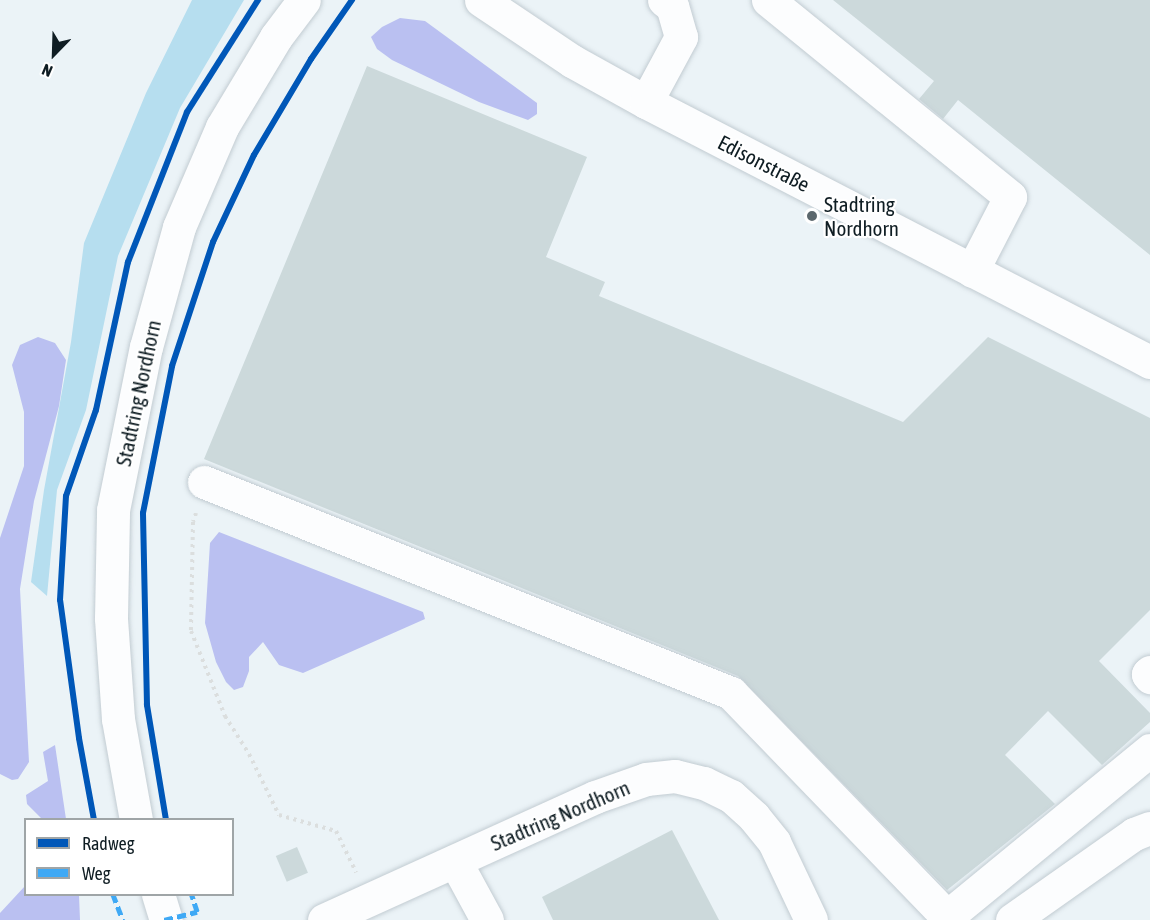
<!DOCTYPE html>
<meta charset="utf-8">
<style>
body{margin:0}
#map{position:relative;width:1150px;height:920px;overflow:hidden;background:#ebf3f7;font-family:"Asap Condensed",sans-serif}
div>[style]{position:absolute}
.green>*{inset:0;background:#b6deef}
.water>*{inset:0;background:#bac0f1}
.building>*{inset:0;background:#ccd9db;transform-origin:0 0}
.path>*{height:4px;margin-top:-2px;transform-origin:0;background:repeating-linear-gradient(90deg,#dbdede 0 3px,transparent 0 7.5px)}
.roads{filter:drop-shadow(0 0 2px #c2ccd2) drop-shadow(0 0 2px #c2ccd2)}
.minor>*{height:33px;margin:-16.5px;padding:0 16.5px;transform-origin:16.5px;border-radius:16.5px;background:#fcfdfe}
.major>*{height:33px;margin:-16.5px;padding:0 16.5px;transform-origin:16.5px;border-radius:16.5px;background:#fcfdfe}
.quiet>*{height:4.5px;margin-top:-2.25px;transform-origin:0;background:repeating-linear-gradient(90deg,#3fa9f5 0 9px,transparent 0 13.5px)}
.cycleway>*{height:6px;margin:-3px;padding:0 3px;transform-origin:3px;border-radius:3px;background:#0057b8}
.dots>*{width:16px;height:16px;translate:-50% -50%;box-sizing:border-box;border:3px solid #fff;border-radius:50%}
span{translate:-50% -50%;white-space:nowrap;text-align:center;line-height:1.15;-webkit-text-stroke:4.5px #fff;paint-order:stroke}
.street-label{font-size:21px;color:#0f1d23}
.poi-label{font-size:21px;color:#0f1d23}
.left{translate:0 -50%;text-align:left}
.legend{position:absolute;left:24px;top:818px;width:210px;height:78px;box-sizing:border-box;background:#fff;border:2px solid #9fa5a7;margin:0;padding:8px 10px;list-style:none;font-size:18px;color:#0f1d23}
.legend li{display:flex;align-items:center;gap:12px;height:30px}
.legend b{width:30px;border:2px solid #9fa5a7}
.north{position:absolute;left:24px;top:24px;width:60px;height:60px;-webkit-text-stroke:4px #fff;paint-order:stroke;rotate:203deg;font-size:16px;font-weight:700;line-height:24px;text-align:center;color:#0f1d23}
.north::after{content:'';display:block;margin:auto;width:21px;height:27px;background:#0f1d23;clip-path:polygon(50% 0,100% 100%,50% 72%,0 100%)}
</style>
<div id="map">
<div class="green">
<i style="clip-path:polygon(192px 0,244px 0,180px 108px,118px 256px,86px 410px,57px 490px,47px 596px,31px 582px,44px 490px,71px 342px,84px 243px,146px 93px)"></i>
</div>
<div class="water">
<i style="clip-path:polygon(400px 18px,425px 21px,537px 103px,537px 114px,528px 120px,479px 102px,392px 60px,377px 49px,371px 37px,382px 27px)"></i>
<i style="clip-path:polygon(38px 337px,55px 343px,66px 360px,59px 406px,34px 501px,20px 589px,29px 762px,18px 779px,12px 780px,0 774px,0 538px,24px 466px,24px 412px,12px 365px,20px 345px)"></i>
<i style="clip-path:polygon(219px 532px,423px 612px,425px 619px,303px 673px,279px 665px,263px 642px,249px 657px,249px 671px,243px 687px,234px 690px,226px 682px,216px 662px,205px 623px,210px 543px)"></i>
<i style="clip-path:polygon(55px 745px,66px 819px,42px 819px,27px 804px,26px 795px,48px 781px,43px 752px)"></i>
<i style="clip-path:polygon(25px 886px,26px 894px,79px 895px,80px 920px,0 920px,0 913px)"></i>
</div>
<div class="building">
<i style="clip-path:polygon(833px 0,1150px 0,1150px 255px,958px 100px,943px 119px,919px 99px,934px 81px)"></i>
<i style="clip-path:polygon(367px 66px,587px 157px,546px 257px,605px 282px,599px 296px,903px 422px,988px 337px,1150px 418px,1150px 610px,1099px 661px,1150px 713px,1150px 722px,1102px 765px,1048px 711px,1005px 755px,1055px 804px,947px 890px,738px 676px,204px 459px)"></i>
<i style="clip-path:polygon(672px 830px,719px 920px,553px 920px,542px 897px)"></i>
<i style="left:297px;top:847px;width:28px;height:23px;rotate:67deg"></i>
</div>
<div class="path">
<i style="left:196px;top:513px;width:9px;rotate:108deg"></i>
<i style="left:193px;top:522px;width:109px;rotate:91.1deg"></i>
<i style="left:191px;top:631px;width:92px;rotate:68.2deg"></i>
<i style="left:225px;top:716px;width:45px;rotate:57.7deg"></i>
<i style="left:249px;top:754px;width:68px;rotate:63.8deg"></i>
<i style="left:279px;top:815px;width:59px;rotate:15.7deg"></i>
<i style="left:336px;top:831px;width:46px;rotate:64deg"></i>
</div>
<div class="roads">
<div class="minor">
<i style="left:481px;top:0;width:110px;rotate:33.8deg"></i>
<i style="left:572px;top:61px;width:85px;rotate:29deg"></i>
<i style="left:646px;top:102px;width:567px;rotate:27.29deg"></i>
<i style="left:768px;top:0;width:312px;rotate:39.1deg"></i>
<i style="left:1010px;top:197px;width:83px;rotate:117.2deg"></i>
<i style="left:646px;top:102px;width:74px;rotate:-61.7deg"></i>
<i style="left:681px;top:37px;width:32px;rotate:-106deg"></i>
<i style="left:672px;top:6px;width:10px;rotate:-143deg"></i>
<i style="left:204px;top:482px;width:568px;rotate:21.82deg"></i>
<i style="left:731px;top:693px;width:311px;rotate:46deg"></i>
<i style="left:1150px;top:672px;width:3px;rotate:135deg"></i>
<i style="left:1148px;top:674px;width:4px;rotate:56deg"></i>
<i style="left:455px;top:861px;width:67px;rotate:61.5deg"></i>
<i style="left:324px;top:920px;width:298px;rotate:-24.4deg"></i>
<i style="left:595px;top:797px;width:54px;rotate:-19.4deg"></i>
<i style="left:646px;top:779px;width:29px;rotate:-6deg"></i>
<i style="left:675px;top:776px;width:30px;rotate:14deg"></i>
<i style="left:704px;top:783px;width:30px;rotate:26deg"></i>
<i style="left:731px;top:796px;width:31px;rotate:42deg"></i>
<i style="left:754px;top:817px;width:32px;rotate:51deg"></i>
<i style="left:774px;top:842px;width:86px;rotate:64.6deg"></i>
<i style="left:943px;top:920px;width:268px;rotate:-39.4deg"></i>
<i style="left:1012px;top:920px;width:149px;rotate:-35.2deg"></i>
<i style="left:1134px;top:834px;width:17px;rotate:-21deg"></i>
</div>
<div class="major">
<i style="left:136px;top:820px;width:103px;rotate:-100.1deg"></i>
<i style="left:118px;top:719px;width:101px;rotate:-94deg"></i>
<i style="left:111px;top:618px;width:108px;rotate:-88.9deg"></i>
<i style="left:113px;top:510px;width:166px;rotate:-78.6deg"></i>
<i style="left:146px;top:347px;width:124px;rotate:-74.6deg"></i>
<i style="left:179px;top:227px;width:109px;rotate:-66.7deg"></i>
<i style="left:222px;top:127px;width:105px;rotate:-59deg"></i>
<i style="left:276px;top:37px;width:46px;rotate:-52.9deg"></i>
<i style="left:158px;top:894px;width:27px;rotate:73deg"></i>
</div>
</div>
<div class="quiet">
<i style="left:113px;top:894px;width:28px;rotate:69deg"></i>
<i style="left:164px;top:920px;width:34px;rotate:-14deg"></i>
<i style="left:197px;top:912px;width:19px;rotate:-108deg"></i>
</div>
<div class="cycleway">
<i style="left:94px;top:820px;width:83px;rotate:-100.4deg"></i>
<i style="left:79px;top:738px;width:139px;rotate:-97.8deg"></i>
<i style="left:60px;top:600px;width:104px;rotate:-86.7deg"></i>
<i style="left:66px;top:496px;width:91px;rotate:-70.8deg"></i>
<i style="left:96px;top:410px;width:151px;rotate:-77.8deg"></i>
<i style="left:128px;top:262px;width:161px;rotate:-68.5deg"></i>
<i style="left:187px;top:112px;width:133px;rotate:-57.6deg"></i>
<i style="left:166px;top:820px;width:117px;rotate:-99.4deg"></i>
<i style="left:147px;top:705px;width:192px;rotate:-91.2deg"></i>
<i style="left:143px;top:513px;width:150px;rotate:-78.8deg"></i>
<i style="left:172px;top:366px;width:131px;rotate:-71.7deg"></i>
<i style="left:213px;top:242px;width:96px;rotate:-64.8deg"></i>
<i style="left:254px;top:155px;width:112px;rotate:-59.3deg"></i>
<i style="left:311px;top:59px;width:72px;rotate:-55.2deg"></i>
</div>
<div class="dots">
<i style="left:812px;top:216px;background:#5c686d"></i>
</div>
<div class="street-label">
<span style="left:764px;top:163px;rotate:27deg">Edisonstraße</span>
<span style="left:138px;top:393px;rotate:-78deg">Stadtring Nordhorn</span>
<span style="left:560px;top:815px;rotate:-23deg">Stadtring Nordhorn</span>
</div>
<div class="poi-label">
<span class="left" style="left:824px;top:216px">Stadtring<br>Nordhorn</span>
</div>
<ul class="legend">
<li><b style="height:8px;background:#0057b8"></b>Radweg</li>
<li><b style="height:8px;background:#3fa9f5"></b>Weg</li>
</ul>
<div class="north">N</div>
</div>
